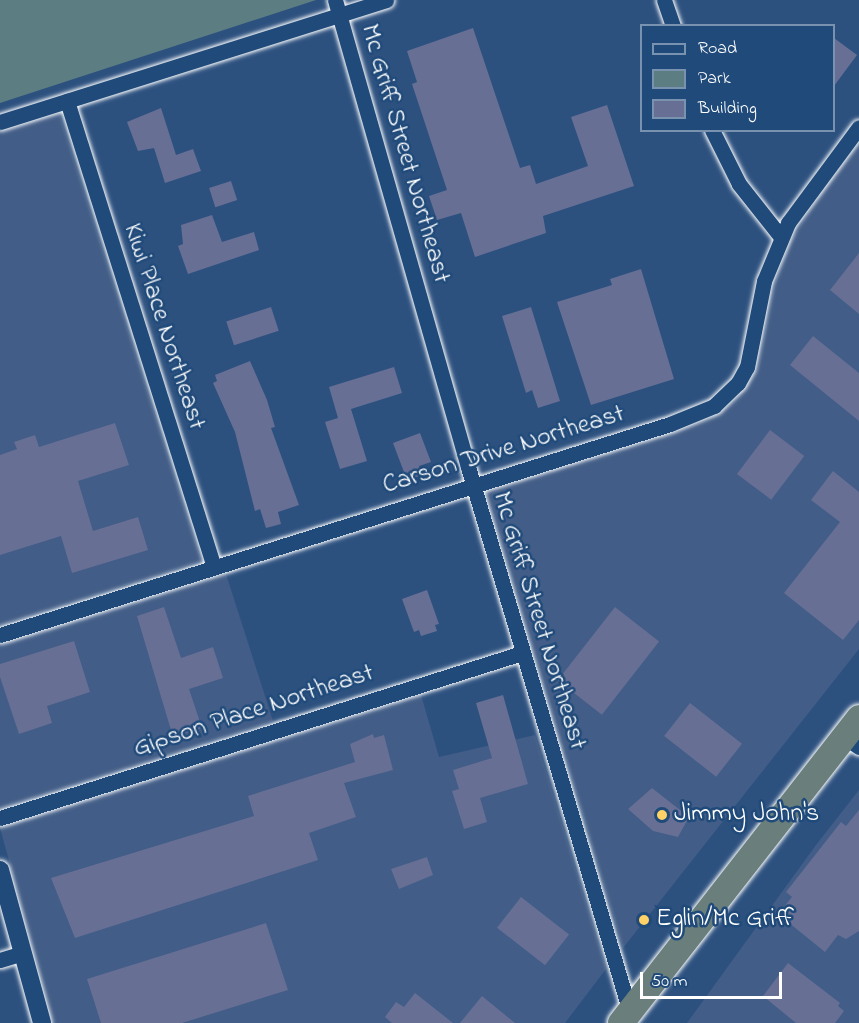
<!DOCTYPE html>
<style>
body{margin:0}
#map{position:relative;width:859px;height:1023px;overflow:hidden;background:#2d517f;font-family:"Indie Flower",sans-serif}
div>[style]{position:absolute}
.built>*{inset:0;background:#425d87}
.green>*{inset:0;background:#5c7e82}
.building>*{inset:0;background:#676f94;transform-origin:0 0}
.roads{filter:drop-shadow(0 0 2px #fff) drop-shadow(0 0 2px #fff)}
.minor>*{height:15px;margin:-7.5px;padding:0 7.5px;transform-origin:7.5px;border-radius:7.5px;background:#1f4a7a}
.tertiary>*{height:18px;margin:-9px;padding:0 9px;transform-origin:9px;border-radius:9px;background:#1f4a7a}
.trunk>*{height:26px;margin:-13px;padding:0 13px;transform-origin:13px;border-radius:13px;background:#6a7f7c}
.dots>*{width:16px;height:16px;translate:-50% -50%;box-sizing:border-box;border:3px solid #1f4a7a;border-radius:50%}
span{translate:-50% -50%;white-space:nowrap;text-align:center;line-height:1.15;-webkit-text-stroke:5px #1f4a7a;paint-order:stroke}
.street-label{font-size:26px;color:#fff}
.poi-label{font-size:26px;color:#fff}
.left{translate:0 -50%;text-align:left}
.legend{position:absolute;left:640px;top:24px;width:195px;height:108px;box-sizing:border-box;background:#1f4a7a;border:2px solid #7992af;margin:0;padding:8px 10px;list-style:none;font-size:18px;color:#fff}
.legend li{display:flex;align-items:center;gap:12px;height:30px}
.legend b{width:30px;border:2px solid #7992af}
.scale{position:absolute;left:640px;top:972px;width:142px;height:27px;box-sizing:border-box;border:3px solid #fff;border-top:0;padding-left:8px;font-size:18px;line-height:21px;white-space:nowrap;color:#fff;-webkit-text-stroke:4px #1f4a7a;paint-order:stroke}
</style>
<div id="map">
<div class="built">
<i style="clip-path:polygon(59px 113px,201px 561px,0 625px,0 132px)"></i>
<i style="clip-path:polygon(859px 143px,859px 649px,623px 948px,486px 492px,673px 433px,708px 420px,734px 402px,758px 369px,775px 283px,790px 242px,824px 189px)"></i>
<i style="clip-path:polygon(226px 574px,273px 721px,0 808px,0 645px)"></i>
<i style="clip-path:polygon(421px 695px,439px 757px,535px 735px,606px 969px,565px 1023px,54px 1023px,0 828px)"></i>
<i style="clip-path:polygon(859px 790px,859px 1023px,687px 1023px,816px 845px)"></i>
</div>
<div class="green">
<i style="clip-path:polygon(0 0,316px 0,0 103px)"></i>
</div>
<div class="building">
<i style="clip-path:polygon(473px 28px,520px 168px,530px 165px,536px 184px,588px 166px,571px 117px,607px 105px,634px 186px,543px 216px,546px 233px,475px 257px,461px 213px,437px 220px,429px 196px,447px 190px,412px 84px,417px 82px,407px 51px)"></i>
<i style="clip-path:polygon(834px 38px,857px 55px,834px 86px)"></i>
<i style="clip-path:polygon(161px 108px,176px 155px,193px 149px,201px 171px,165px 183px,154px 148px,138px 151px,127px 122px)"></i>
<i style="left:231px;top:181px;width:20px;height:23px;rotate:72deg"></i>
<i style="clip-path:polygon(212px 215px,222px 242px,254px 232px,259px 250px,188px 274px,178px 246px,183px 244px,181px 225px)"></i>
<i style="clip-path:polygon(859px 253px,859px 314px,830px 290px)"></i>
<i style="clip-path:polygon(641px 269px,674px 379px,591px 405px,557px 302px,612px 285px,610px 279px)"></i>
<i style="left:271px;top:307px;width:25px;height:47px;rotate:72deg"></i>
<i style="clip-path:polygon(531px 307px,560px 401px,538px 408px,532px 390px,526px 393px,502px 316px)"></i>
<i style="clip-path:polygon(813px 336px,859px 373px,859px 421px,790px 365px)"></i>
<i style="clip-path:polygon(250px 361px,267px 400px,275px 427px,271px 428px,299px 505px,278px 512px,281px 524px,266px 528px,260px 509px,255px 511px,235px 432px,213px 383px,217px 381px,215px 375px)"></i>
<i style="clip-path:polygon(394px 367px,402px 393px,351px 409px,367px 461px,340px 469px,325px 422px,338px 418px,329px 387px)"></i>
<i style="clip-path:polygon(115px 423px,129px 465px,78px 481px,93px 531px,138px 517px,148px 550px,72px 573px,61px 536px,0 555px,0 455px,17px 449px,14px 442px,35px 435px,39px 447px)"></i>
<i style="left:770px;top:430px;width:43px;height:55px;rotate:37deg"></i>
<i style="clip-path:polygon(420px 433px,431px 462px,419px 466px,422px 475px,407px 480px,393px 443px)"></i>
<i style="clip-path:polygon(833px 471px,859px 492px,859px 620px,843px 640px,784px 593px,840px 522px,811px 500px)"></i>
<i style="clip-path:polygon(427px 590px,439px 624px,435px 625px,437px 631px,421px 636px,419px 630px,414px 632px,402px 599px)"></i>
<i style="clip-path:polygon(164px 607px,181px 658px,213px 647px,223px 678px,189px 689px,202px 728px,173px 737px,137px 616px)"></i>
<i style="left:615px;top:607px;width:56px;height:93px;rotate:38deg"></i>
<i style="clip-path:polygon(74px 641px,90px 692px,47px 706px,52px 723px,19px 734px,0 677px,0 664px)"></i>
<i style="clip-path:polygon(503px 695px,528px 784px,480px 798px,487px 822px,464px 829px,452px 791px,459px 789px,453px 770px,492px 758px,476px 703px)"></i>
<i style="left:690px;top:703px;width:66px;height:42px;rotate:38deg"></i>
<i style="clip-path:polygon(373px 734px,374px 738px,384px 735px,393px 770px,344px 783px,356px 817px,309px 833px,318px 860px,75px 938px,51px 878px,254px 816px,248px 796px,355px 762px,350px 744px)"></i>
<i style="clip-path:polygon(652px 788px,689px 817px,678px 837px,653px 831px,628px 809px)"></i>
<i style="clip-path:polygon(859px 810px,859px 931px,846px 939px,838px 935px,825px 952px,778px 914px,792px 897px,786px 892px,841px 822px,846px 826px)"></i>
<i style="clip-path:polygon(427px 857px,433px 875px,399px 889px,391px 869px)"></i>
<i style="left:521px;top:897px;width:61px;height:39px;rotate:38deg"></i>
<i style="clip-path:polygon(266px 923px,288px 990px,182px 1023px,101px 1023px,87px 979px)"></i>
<i style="clip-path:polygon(788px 963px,840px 1003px,838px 1006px,844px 1011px,835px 1023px,796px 1023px,763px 996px)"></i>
<i style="clip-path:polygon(415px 993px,453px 1023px,392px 1023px,385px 1017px,396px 1002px,404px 1007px)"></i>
<i style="clip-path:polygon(482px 996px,515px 1023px,460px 1023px)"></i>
</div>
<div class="roads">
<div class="minor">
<i style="left:335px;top:0;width:486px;rotate:74.1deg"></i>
<i style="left:468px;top:467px;width:569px;rotate:73.45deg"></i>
<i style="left:664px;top:0;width:28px;rotate:71deg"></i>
<i style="left:67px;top:101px;width:489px;rotate:72.5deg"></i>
<i style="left:0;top:122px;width:405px;rotate:-17.5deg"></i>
<i style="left:712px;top:130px;width:60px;rotate:63.4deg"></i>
<i style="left:739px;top:184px;width:68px;rotate:51.6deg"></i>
<i style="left:0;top:635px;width:702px;rotate:-17.48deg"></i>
<i style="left:670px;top:424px;width:48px;rotate:-22.2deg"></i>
<i style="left:714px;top:406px;width:33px;rotate:-44deg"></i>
<i style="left:738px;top:383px;width:18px;rotate:-61deg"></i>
<i style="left:747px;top:367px;width:88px;rotate:-78.8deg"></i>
<i style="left:764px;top:281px;width:63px;rotate:-67.5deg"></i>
<i style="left:788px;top:223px;width:119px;rotate:-53.5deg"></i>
<i style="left:844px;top:737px;width:18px;rotate:34deg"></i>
<i style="left:0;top:818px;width:547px;rotate:-17.54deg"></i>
<i style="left:0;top:960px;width:24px;rotate:-17deg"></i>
</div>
<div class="tertiary">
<i style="left:0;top:870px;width:159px;rotate:74.6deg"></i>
</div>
<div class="trunk">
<i style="left:621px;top:1023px;width:387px;rotate:-52deg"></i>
</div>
</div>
<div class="dots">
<i style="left:662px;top:815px;background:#ffd166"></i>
<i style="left:644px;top:920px;background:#ffd166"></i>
</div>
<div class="street-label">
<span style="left:404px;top:154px;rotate:74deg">Mc Griff Street Northeast</span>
<span style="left:163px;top:327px;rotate:72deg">Kiwi Place Northeast</span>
<span style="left:504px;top:451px;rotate:-17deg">Carson Drive Northeast</span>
<span style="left:538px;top:621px;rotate:73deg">Mc Griff Street Northeast</span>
<span style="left:254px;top:712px;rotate:-18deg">Gipson Place Northeast</span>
</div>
<div class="poi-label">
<span class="left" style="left:674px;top:815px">Jimmy John's</span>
<span class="left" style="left:656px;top:920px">Eglin/Mc Griff</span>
</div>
<ul class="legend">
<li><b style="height:8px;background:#1f4a7a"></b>Road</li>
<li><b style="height:16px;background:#5c7e82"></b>Park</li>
<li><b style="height:16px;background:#676f94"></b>Building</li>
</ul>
<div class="scale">50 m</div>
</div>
